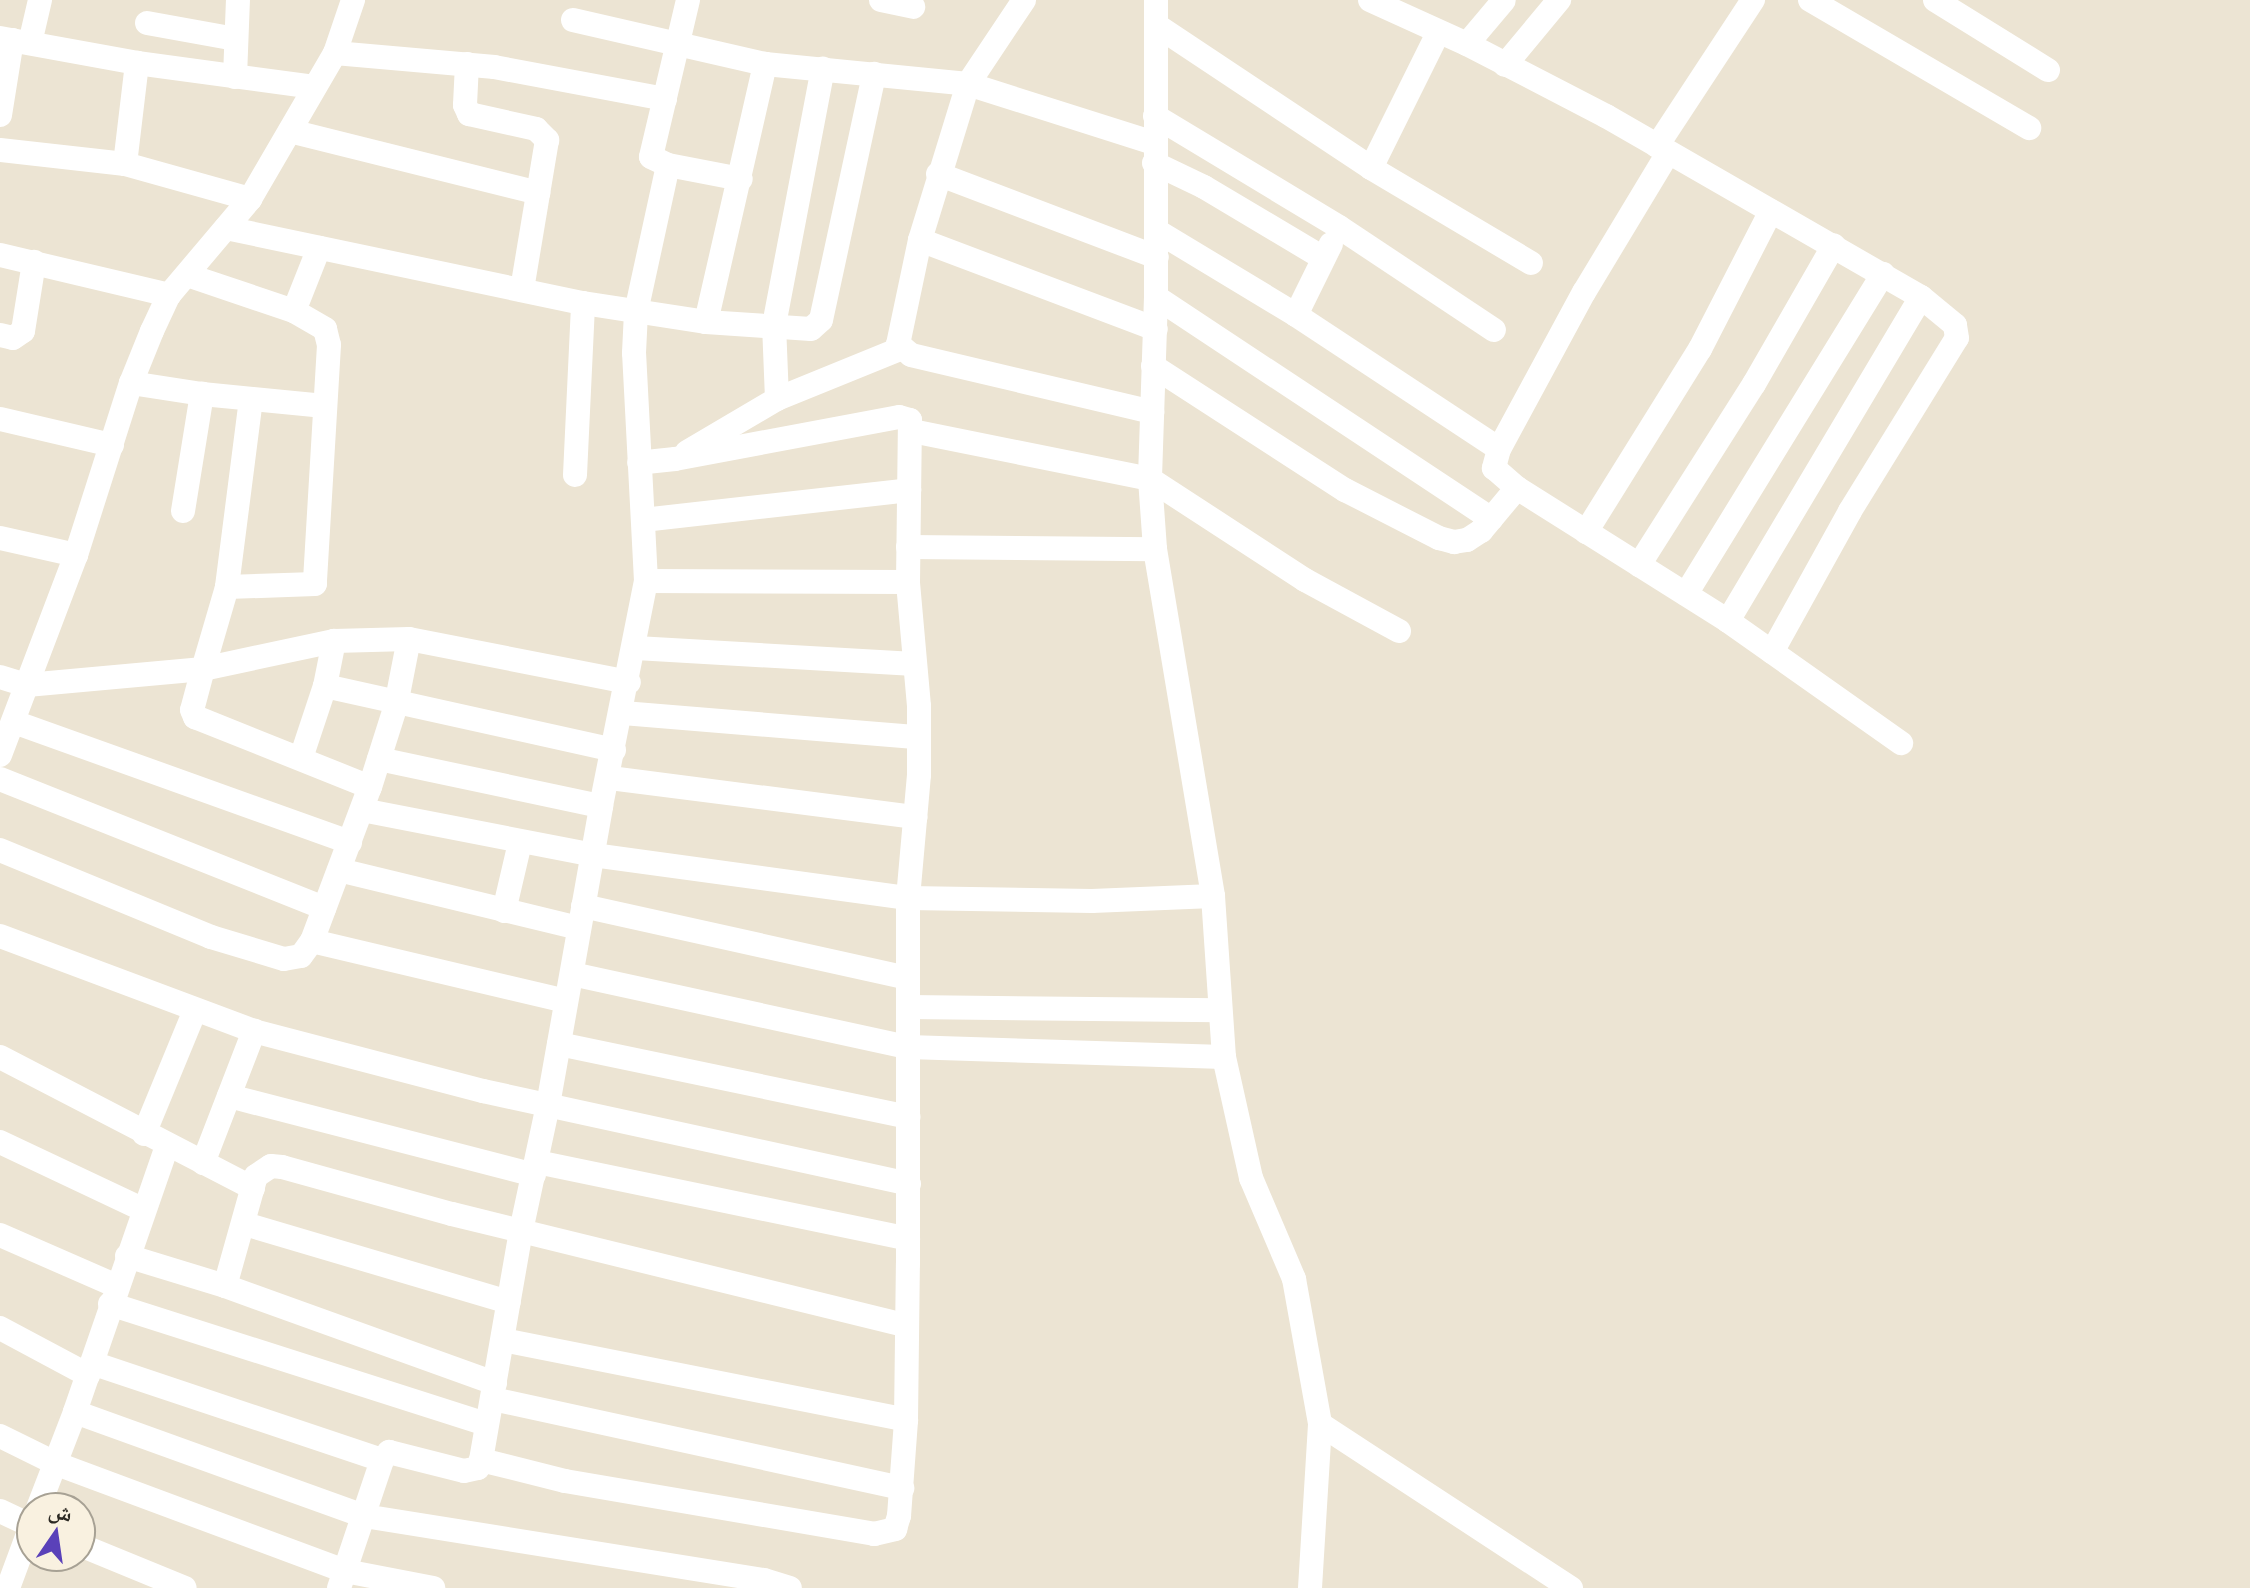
<!DOCTYPE html>
<meta charset="utf-8">
<style>
body{margin:0}
#map{position:relative;width:2250px;height:1588px;overflow:hidden;background:#ece4d3;font-family:"Noto Serif","Noto Naskh Arabic",serif}
div>[style]{position:absolute}
.minor>*{height:24px;margin:-12px;padding:0 12px;transform-origin:12px;border-radius:12px;background:#fff}
span{translate:-50% -50%;white-space:nowrap;text-align:center;line-height:1.15;-webkit-text-stroke:8px #f9f1e0;paint-order:stroke}
.north{position:absolute;left:16px;top:1492px;width:80px;height:80px;box-sizing:border-box;background:#f9f1e0;border:2px solid #a7a194;border-radius:50%;rotate:13deg;font-size:22px;font-weight:700;line-height:32px;text-align:center;color:#2c2923}
.north::after{content:'';display:block;margin:auto;width:28px;height:36px;background:#5a41b9;clip-path:polygon(50% 0,100% 100%,50% 72%,0 100%)}
</style>
<div id="map">
<div class="minor">
<i style="left:688px;top:0;width:161px;rotate:103.3deg"></i>
<i style="left:651px;top:157px;width:19px;rotate:25deg"></i>
<i style="left:668px;top:165px;width:74px;rotate:10.9deg"></i>
<i style="left:881px;top:0;width:33px;rotate:12deg"></i>
<i style="left:1024px;top:0;width:101px;rotate:123.7deg"></i>
<i style="left:968px;top:84px;width:163px;rotate:107.1deg"></i>
<i style="left:920px;top:240px;width:106px;rotate:101.9deg"></i>
<i style="left:898px;top:344px;width:17px;rotate:40deg"></i>
<i style="left:911px;top:355px;width:248px;rotate:13.3deg"></i>
<i style="left:1156px;top:0;width:297px;rotate:90deg"></i>
<i style="left:1156px;top:297px;width:182px;rotate:91.9deg"></i>
<i style="left:1150px;top:479px;width:70px;rotate:85.9deg"></i>
<i style="left:1155px;top:549px;width:352px;rotate:80.5deg"></i>
<i style="left:1213px;top:896px;width:161px;rotate:86.1deg"></i>
<i style="left:1224px;top:1057px;width:124px;rotate:77.4deg"></i>
<i style="left:1251px;top:1178px;width:110px;rotate:66.9deg"></i>
<i style="left:1294px;top:1279px;width:147px;rotate:79.8deg"></i>
<i style="left:1320px;top:1424px;width:300px;rotate:33.2deg"></i>
<i style="left:1370px;top:0;width:107px;rotate:24.4deg"></i>
<i style="left:1467px;top:44px;width:157px;rotate:27.4deg"></i>
<i style="left:1606px;top:116px;width:363px;rotate:29.9deg"></i>
<i style="left:1921px;top:297px;width:377px;rotate:120.8deg"></i>
<i style="left:1810px;top:0;width:254px;rotate:30.3deg"></i>
<i style="left:1935px;top:0;width:133px;rotate:31.8deg"></i>
<i style="left:573px;top:20px;width:197px;rotate:12.9deg"></i>
<i style="left:765px;top:64px;width:204px;rotate:5.6deg"></i>
<i style="left:968px;top:84px;width:195px;rotate:17.6deg"></i>
<i style="left:147px;top:23px;width:90px;rotate:10.2deg"></i>
<i style="left:1156px;top:25px;width:258px;rotate:33.6deg"></i>
<i style="left:1371px;top:168px;width:186px;rotate:30.7deg"></i>
<i style="left:0;top:38px;width:139px;rotate:10.3deg"></i>
<i style="left:137px;top:63px;width:179px;rotate:7.7deg"></i>
<i style="left:30px;top:43px;width:44px;rotate:-76.9deg"></i>
<i style="left:1467px;top:44px;width:57px;rotate:-49.9deg"></i>
<i style="left:335px;top:53px;width:160px;rotate:5deg"></i>
<i style="left:494px;top:67px;width:174px;rotate:10.6deg"></i>
<i style="left:467px;top:64px;width:41px;rotate:92.8deg"></i>
<i style="left:465px;top:105px;width:10px;rotate:66deg"></i>
<i style="left:469px;top:114px;width:69px;rotate:12.6deg"></i>
<i style="left:536px;top:129px;width:16px;rotate:45deg"></i>
<i style="left:547px;top:140px;width:152px;rotate:99.5deg"></i>
<i style="left:1505px;top:65px;width:85px;rotate:-50.3deg"></i>
<i style="left:235px;top:77px;width:77px;rotate:-87.8deg"></i>
<i style="left:0;top:115px;width:76px;rotate:-80.9deg"></i>
<i style="left:1155px;top:116px;width:215px;rotate:31.1deg"></i>
<i style="left:1339px;top:227px;width:186px;rotate:33.6deg"></i>
<i style="left:290px;top:131px;width:256px;rotate:14deg"></i>
<i style="left:1657px;top:146px;width:175px;rotate:-56.7deg"></i>
<i style="left:0;top:150px;width:126px;rotate:6.4deg"></i>
<i style="left:125px;top:164px;width:130px;rotate:15.6deg"></i>
<i style="left:1668px;top:153px;width:162px;rotate:121.1deg"></i>
<i style="left:1584px;top:292px;width:179px;rotate:118.4deg"></i>
<i style="left:1499px;top:449px;width:20px;rotate:105deg"></i>
<i style="left:1494px;top:468px;width:30px;rotate:41deg"></i>
<i style="left:1517px;top:488px;width:249px;rotate:32.2deg"></i>
<i style="left:1728px;top:621px;width:212px;rotate:35.2deg"></i>
<i style="left:1154px;top:163px;width:55px;rotate:25.6deg"></i>
<i style="left:1204px;top:187px;width:139px;rotate:30.8deg"></i>
<i style="left:125px;top:164px;width:102px;rotate:-83.2deg"></i>
<i style="left:1371px;top:168px;width:151px;rotate:-63.6deg"></i>
<i style="left:938px;top:174px;width:234px;rotate:20.8deg"></i>
<i style="left:226px;top:228px;width:365px;rotate:11.9deg"></i>
<i style="left:583px;top:303px;width:124px;rotate:8.8deg"></i>
<i style="left:706px;top:322px;width:105px;rotate:3.8deg"></i>
<i style="left:811px;top:329px;width:13px;rotate:-42deg"></i>
<i style="left:821px;top:320px;width:252px;rotate:-77.8deg"></i>
<i style="left:1157px;top:231px;width:162px;rotate:31.1deg"></i>
<i style="left:1296px;top:315px;width:243px;rotate:33.4deg"></i>
<i style="left:920px;top:240px;width:252px;rotate:20.7deg"></i>
<i style="left:0;top:255px;width:174px;rotate:13.3deg"></i>
<i style="left:187px;top:275px;width:113px;rotate:18.6deg"></i>
<i style="left:294px;top:311px;width:36px;rotate:30deg"></i>
<i style="left:325px;top:329px;width:16px;rotate:76deg"></i>
<i style="left:329px;top:345px;width:239px;rotate:93.4deg"></i>
<i style="left:315px;top:584px;width:88px;rotate:178deg"></i>
<i style="left:1156px;top:297px;width:402px;rotate:33.5deg"></i>
<i style="left:294px;top:311px;width:68px;rotate:-68.4deg"></i>
<i style="left:1296px;top:315px;width:79px;rotate:-63.8deg"></i>
<i style="left:706px;top:322px;width:265px;rotate:-77.1deg"></i>
<i style="left:0;top:335px;width:13px;rotate:13deg"></i>
<i style="left:13px;top:338px;width:12px;rotate:-35deg"></i>
<i style="left:23px;top:331px;width:70px;rotate:-80.9deg"></i>
<i style="left:1153px;top:366px;width:229px;rotate:32.9deg"></i>
<i style="left:1345px;top:490px;width:106px;rotate:27.1deg"></i>
<i style="left:1439px;top:538px;width:16px;rotate:15deg"></i>
<i style="left:1454px;top:542px;width:13px;rotate:-9deg"></i>
<i style="left:1467px;top:540px;width:17px;rotate:-33deg"></i>
<i style="left:1481px;top:531px;width:56px;rotate:-50.1deg"></i>
<i style="left:131px;top:383px;width:72px;rotate:8.8deg"></i>
<i style="left:202px;top:394px;width:123px;rotate:5.6deg"></i>
<i style="left:251px;top:399px;width:190px;rotate:97.3deg"></i>
<i style="left:227px;top:587px;width:85px;rotate:106.3deg"></i>
<i style="left:203px;top:669px;width:134px;rotate:-12.1deg"></i>
<i style="left:334px;top:641px;width:75px;rotate:-1.5deg"></i>
<i style="left:409px;top:639px;width:224px;rotate:11.1deg"></i>
<i style="left:777px;top:399px;width:74px;rotate:-92.3deg"></i>
<i style="left:774px;top:325px;width:261px;rotate:-79.2deg"></i>
<i style="left:0;top:419px;width:115px;rotate:13.1deg"></i>
<i style="left:912px;top:431px;width:243px;rotate:11.4deg"></i>
<i style="left:1150px;top:479px;width:185px;rotate:33.1deg"></i>
<i style="left:1305px;top:580px;width:107px;rotate:28.5deg"></i>
<i style="left:687px;top:452px;width:104px;rotate:-30.5deg"></i>
<i style="left:777px;top:399px;width:133px;rotate:-22.1deg"></i>
<i style="left:575px;top:475px;width:172px;rotate:-87.3deg"></i>
<i style="left:183px;top:511px;width:119px;rotate:-80.8deg"></i>
<i style="left:643px;top:520px;width:268px;rotate:-6.4deg"></i>
<i style="left:1586px;top:532px;width:216px;rotate:-58.1deg"></i>
<i style="left:1700px;top:349px;width:155px;rotate:-62.8deg"></i>
<i style="left:0;top:538px;width:78px;rotate:12.6deg"></i>
<i style="left:908px;top:547px;width:247px;rotate:0.5deg"></i>
<i style="left:1639px;top:565px;width:214px;rotate:-57.6deg"></i>
<i style="left:1754px;top:384px;width:160px;rotate:-60.1deg"></i>
<i style="left:646px;top:581px;width:262px;rotate:0.2deg"></i>
<i style="left:1686px;top:594px;width:376px;rotate:-58.4deg"></i>
<i style="left:636px;top:648px;width:279px;rotate:3.3deg"></i>
<i style="left:1772px;top:652px;width:161px;rotate:-61deg"></i>
<i style="left:1850px;top:511px;width:203px;rotate:-58.3deg"></i>
<i style="left:1957px;top:338px;width:13px;rotate:-99deg"></i>
<i style="left:1955px;top:325px;width:44px;rotate:-140.5deg"></i>
<i style="left:0;top:677px;width:28px;rotate:17deg"></i>
<i style="left:27px;top:685px;width:177px;rotate:-5.2deg"></i>
<i style="left:203px;top:669px;width:42px;rotate:105deg"></i>
<i style="left:192px;top:710px;width:8px;rotate:67deg"></i>
<i style="left:195px;top:717px;width:188px;rotate:21.8deg"></i>
<i style="left:325px;top:686px;width:296px;rotate:12.5deg"></i>
<i style="left:623px;top:713px;width:296px;rotate:4.7deg"></i>
<i style="left:14px;top:722px;width:357px;rotate:19.7deg"></i>
<i style="left:0;top:755px;width:214px;rotate:-69.2deg"></i>
<i style="left:76px;top:555px;width:181px;rotate:-72.3deg"></i>
<i style="left:131px;top:383px;width:56px;rotate:-68deg"></i>
<i style="left:152px;top:331px;width:40px;rotate:-65deg"></i>
<i style="left:169px;top:295px;width:126px;rotate:-49.8deg"></i>
<i style="left:250px;top:199px;width:169px;rotate:-59.8deg"></i>
<i style="left:335px;top:53px;width:56px;rotate:-71.2deg"></i>
<i style="left:301px;top:758px;width:76px;rotate:-71.6deg"></i>
<i style="left:325px;top:686px;width:46px;rotate:-78.7deg"></i>
<i style="left:379px;top:759px;width:227px;rotate:12deg"></i>
<i style="left:610px;top:778px;width:308px;rotate:7.3deg"></i>
<i style="left:0;top:779px;width:349px;rotate:21.7deg"></i>
<i style="left:362px;top:810px;width:235px;rotate:11deg"></i>
<i style="left:593px;top:855px;width:318px;rotate:7.8deg"></i>
<i style="left:908px;top:898px;width:184px;rotate:0.9deg"></i>
<i style="left:1092px;top:901px;width:121px;rotate:-2.4deg"></i>
<i style="left:0;top:850px;width:228px;rotate:22.4deg"></i>
<i style="left:211px;top:937px;width:76px;rotate:16.8deg"></i>
<i style="left:284px;top:959px;width:17px;rotate:-10deg"></i>
<i style="left:301px;top:956px;width:19px;rotate:-54deg"></i>
<i style="left:312px;top:941px;width:165px;rotate:-69.4deg"></i>
<i style="left:370px;top:787px;width:86px;rotate:-72.4deg"></i>
<i style="left:396px;top:705px;width:67px;rotate:-78.9deg"></i>
<i style="left:339px;top:870px;width:247px;rotate:13.6deg"></i>
<i style="left:583px;top:906px;width:332px;rotate:12.5deg"></i>
<i style="left:504px;top:911px;width:70px;rotate:-76.8deg"></i>
<i style="left:0;top:936px;width:271px;rotate:20.5deg"></i>
<i style="left:254px;top:1031px;width:237px;rotate:14.7deg"></i>
<i style="left:483px;top:1091px;width:436px;rotate:12.3deg"></i>
<i style="left:312px;top:941px;width:261px;rotate:13.3deg"></i>
<i style="left:572px;top:974px;width:344px;rotate:12.3deg"></i>
<i style="left:908px;top:1047px;width:316px;rotate:1.8deg"></i>
<i style="left:908px;top:1007px;width:312px;rotate:0.6deg"></i>
<i style="left:559px;top:1044px;width:357px;rotate:11.8deg"></i>
<i style="left:0;top:1057px;width:285px;rotate:27.4deg"></i>
<i style="left:229px;top:1096px;width:315px;rotate:14.5deg"></i>
<i style="left:144px;top:1134px;width:134px;rotate:-67.6deg"></i>
<i style="left:0;top:1142px;width:159px;rotate:25.3deg"></i>
<i style="left:167px;top:1146px;width:281px;rotate:109.1deg"></i>
<i style="left:75px;top:1412px;width:307px;rotate:19.8deg"></i>
<i style="left:364px;top:1516px;width:405px;rotate:9.1deg"></i>
<i style="left:764px;top:1580px;width:27px;rotate:17deg"></i>
<i style="left:537px;top:1162px;width:379px;rotate:11.7deg"></i>
<i style="left:203px;top:1163px;width:142px;rotate:-68.9deg"></i>
<i style="left:245px;top:1224px;width:275px;rotate:16.5deg"></i>
<i style="left:0;top:1235px;width:128px;rotate:23.6deg"></i>
<i style="left:127px;top:1256px;width:102px;rotate:17deg"></i>
<i style="left:225px;top:1286px;width:287px;rotate:19.8deg"></i>
<i style="left:225px;top:1286px;width:114px;rotate:-74.3deg"></i>
<i style="left:256px;top:1176px;width:18px;rotate:-34deg"></i>
<i style="left:271px;top:1166px;width:11px;rotate:5deg"></i>
<i style="left:282px;top:1167px;width:176px;rotate:15.5deg"></i>
<i style="left:452px;top:1214px;width:466px;rotate:13.8deg"></i>
<i style="left:110px;top:1304px;width:395px;rotate:17.7deg"></i>
<i style="left:0;top:1328px;width:100px;rotate:28.1deg"></i>
<i style="left:503px;top:1340px;width:411px;rotate:11.2deg"></i>
<i style="left:92px;top:1363px;width:306px;rotate:18.5deg"></i>
<i style="left:493px;top:1399px;width:419px;rotate:12.3deg"></i>
<i style="left:0;top:1436px;width:64px;rotate:26.2deg"></i>
<i style="left:57px;top:1464px;width:307px;rotate:20.4deg"></i>
<i style="left:345px;top:1571px;width:90px;rotate:10.9deg"></i>
<i style="left:481px;top:1460px;width:87px;rotate:14deg"></i>
<i style="left:565px;top:1481px;width:314px;rotate:9.7deg"></i>
<i style="left:874px;top:1534px;width:22px;rotate:-13deg"></i>
<i style="left:895px;top:1529px;width:14px;rotate:-73deg"></i>
<i style="left:899px;top:1516px;width:96px;rotate:-85.8deg"></i>
<i style="left:906px;top:1420px;width:156px;rotate:-89.3deg"></i>
<i style="left:908px;top:1264px;width:366px;rotate:-90deg"></i>
<i style="left:908px;top:898px;width:123px;rotate:-84.9deg"></i>
<i style="left:919px;top:775px;width:69px;rotate:-90deg"></i>
<i style="left:919px;top:706px;width:124px;rotate:-95.1deg"></i>
<i style="left:908px;top:582px;width:162px;rotate:-89.3deg"></i>
<i style="left:910px;top:420px;width:11px;rotate:-165deg"></i>
<i style="left:899px;top:417px;width:228px;rotate:169.4deg"></i>
<i style="left:675px;top:459px;width:36px;rotate:174deg"></i>
<i style="left:38px;top:1508px;width:103px;rotate:-68.9deg"></i>
<i style="left:0;top:1511px;width:35px;rotate:25deg"></i>
<i style="left:80px;top:1545px;width:113px;rotate:22.3deg"></i>
<i style="left:8px;top:1588px;width:69px;rotate:-69.7deg"></i>
<i style="left:339px;top:1588px;width:135px;rotate:-71.4deg"></i>
<i style="left:382px;top:1460px;width:11px;rotate:-49deg"></i>
<i style="left:389px;top:1452px;width:77px;rotate:14.2deg"></i>
<i style="left:464px;top:1471px;width:14px;rotate:-12deg"></i>
<i style="left:478px;top:1468px;width:9px;rotate:-69deg"></i>
<i style="left:481px;top:1460px;width:232px;rotate:-80.1deg"></i>
<i style="left:521px;top:1231px;width:129px;rotate:-77.9deg"></i>
<i style="left:548px;top:1105px;width:304px;rotate:-79.9deg"></i>
<i style="left:601px;top:806px;width:229px;rotate:-78.7deg"></i>
<i style="left:646px;top:581px;width:228px;rotate:-93deg"></i>
<i style="left:634px;top:353px;width:41px;rotate:-87.2deg"></i>
<i style="left:636px;top:312px;width:150px;rotate:-77.7deg"></i>
<i style="left:1310px;top:1588px;width:164px;rotate:-86.5deg"></i>
</div>
<div class="north">ش</div>
</div>
